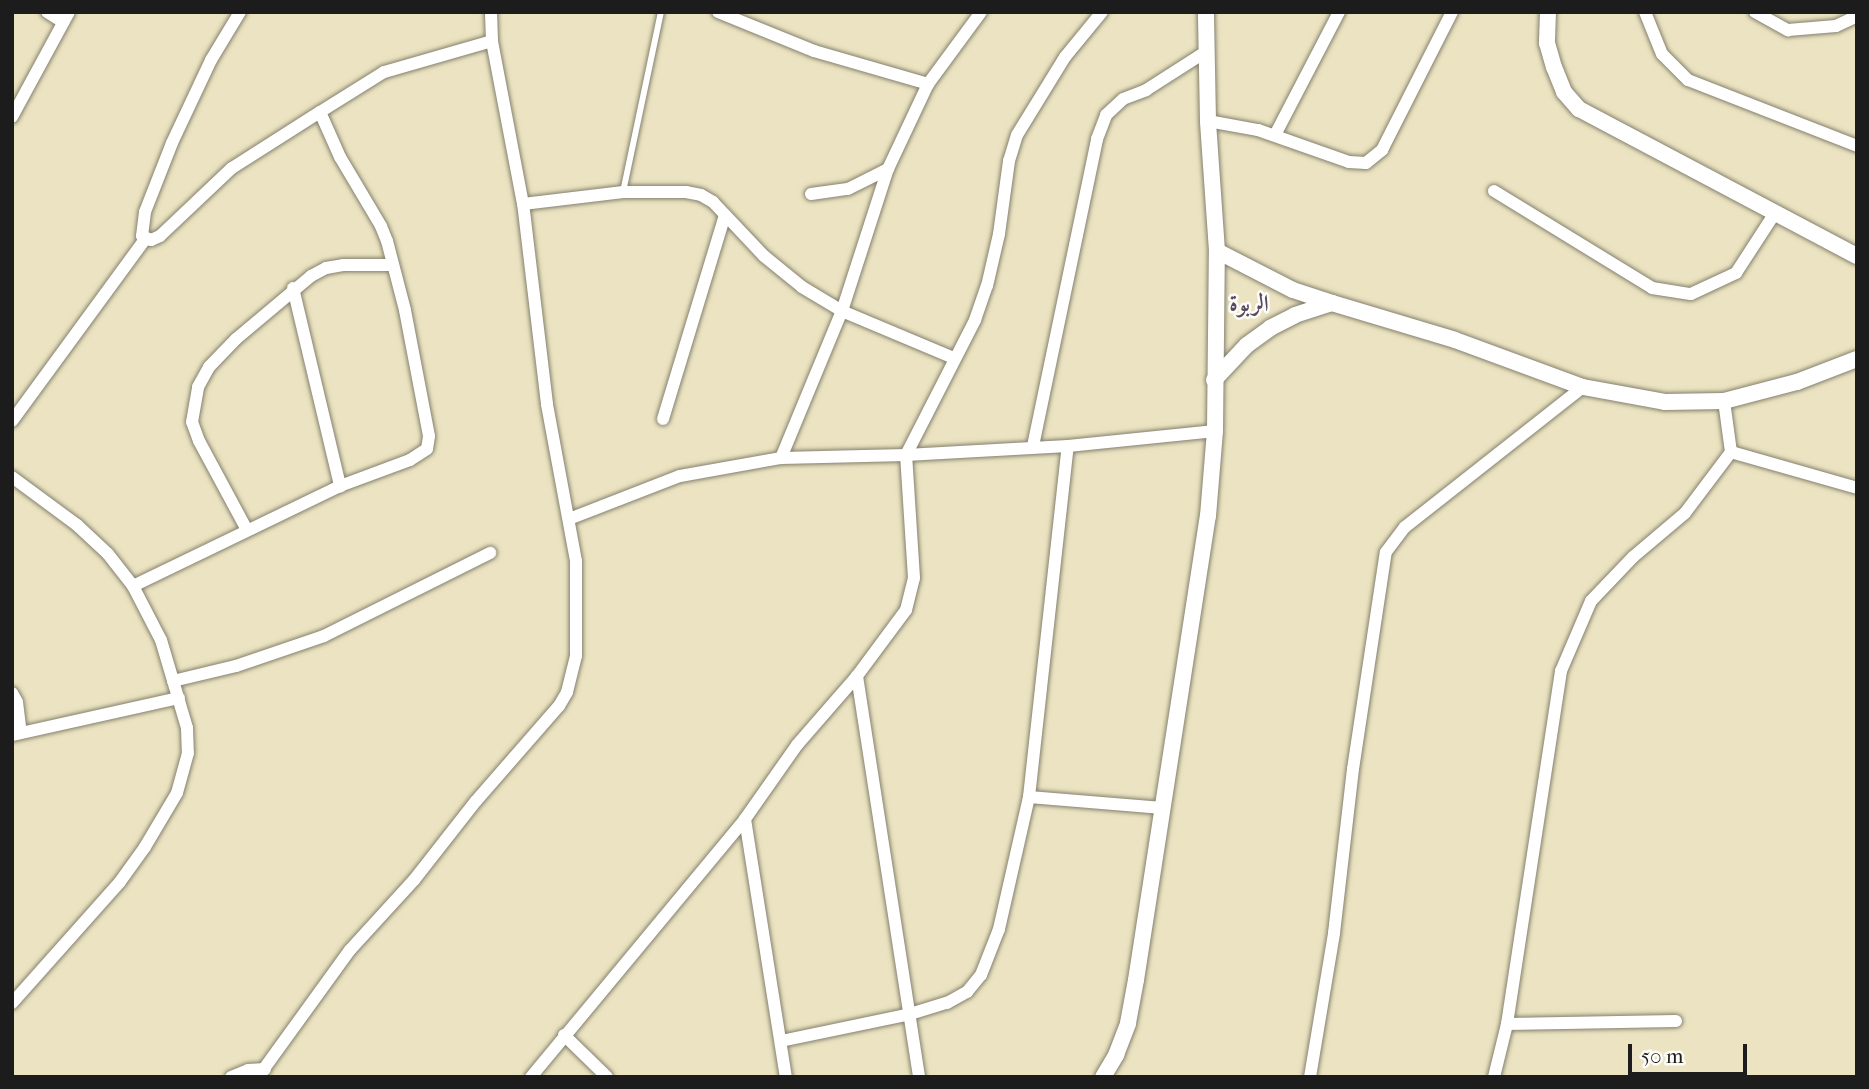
<!DOCTYPE html>
<meta charset="utf-8">
<style>
body{margin:0}
#map{position:relative;width:1869px;height:1089px;overflow:hidden;background:#ebe3c1;font-family:"IM FELL French Canon",Amiri,serif}
div>[style]{position:absolute}
.roads{filter:drop-shadow(0 0 2px #84806e) drop-shadow(0 0 2px #84806e)}
.service>*{height:6px;margin:-3px;padding:0 3px;transform-origin:3px;border-radius:3px;background:#fff}
.minor>*{height:12px;margin:-6px;padding:0 6px;transform-origin:6px;border-radius:6px;background:#fff}
.tertiary>*{height:16px;margin:-8px;padding:0 8px;transform-origin:8px;border-radius:8px;background:#fff}
span{translate:-50% -50%;white-space:nowrap;text-align:center;line-height:1.15;-webkit-text-stroke:5px #fdfcf7;paint-order:stroke}
.neighbourhood-label{font-size:23px;color:#564a60;font-weight:700}
.frame{position:absolute;inset:0;border:14px solid #1c1c1c;pointer-events:none}
.scale{position:absolute;left:1628px;top:1044px;width:119px;height:32px;box-sizing:border-box;border:4px solid #1c1c1c;border-top:0;padding-left:9px;font-size:21px;line-height:24px;white-space:nowrap;color:#1c1c1c;-webkit-text-stroke:5px #fdfcf7;paint-order:stroke}
</style>
<div id="map">
<div class="roads">
<div class="service">
<i style="left:623px;top:192px;width:184px;rotate:-78.1deg"></i>
</div>
<div class="minor">
<i style="left:47px;top:12px;width:19px;rotate:32deg"></i>
<i style="left:240px;top:12px;width:56px;rotate:121.1deg"></i>
<i style="left:211px;top:60px;width:92px;rotate:115.2deg"></i>
<i style="left:172px;top:143px;width:74px;rotate:111.4deg"></i>
<i style="left:145px;top:212px;width:24px;rotate:97deg"></i>
<i style="left:142px;top:236px;width:10px;rotate:24deg"></i>
<i style="left:151px;top:240px;width:10px;rotate:-24deg"></i>
<i style="left:160px;top:236px;width:99px;rotate:-43.4deg"></i>
<i style="left:232px;top:168px;width:104px;rotate:-32.5deg"></i>
<i style="left:718px;top:12px;width:104px;rotate:22.1deg"></i>
<i style="left:814px;top:51px;width:119px;rotate:16.1deg"></i>
<i style="left:1645px;top:12px;width:45px;rotate:68deg"></i>
<i style="left:1662px;top:54px;width:37px;rotate:45deg"></i>
<i style="left:1688px;top:80px;width:181px;rotate:21.3deg"></i>
<i style="left:1755px;top:12px;width:38px;rotate:29deg"></i>
<i style="left:1788px;top:30px;width:48px;rotate:-4.8deg"></i>
<i style="left:1836px;top:26px;width:23px;rotate:-25deg"></i>
<i style="left:12px;top:117px;width:119px;rotate:-61.5deg"></i>
<i style="left:1208px;top:121px;width:51px;rotate:10.2deg"></i>
<i style="left:1258px;top:130px;width:96px;rotate:19.4deg"></i>
<i style="left:1349px;top:162px;width:17px;rotate:3deg"></i>
<i style="left:1366px;top:163px;width:21px;rotate:-39deg"></i>
<i style="left:1382px;top:150px;width:155px;rotate:-63.1deg"></i>
<i style="left:1275px;top:135px;width:139px;rotate:-62.5deg"></i>
<i style="left:1494px;top:191px;width:185px;rotate:31.5deg"></i>
<i style="left:1652px;top:288px;width:39px;rotate:9deg"></i>
<i style="left:1691px;top:294px;width:50px;rotate:-25deg"></i>
<i style="left:1736px;top:273px;width:72px;rotate:-57deg"></i>
<i style="left:811px;top:194px;width:37px;rotate:-8deg"></i>
<i style="left:848px;top:189px;width:45px;rotate:-26.6deg"></i>
<i style="left:888px;top:169px;width:94px;rotate:-64.8deg"></i>
<i style="left:928px;top:84px;width:89px;rotate:-53.6deg"></i>
<i style="left:523px;top:204px;width:101px;rotate:-6.8deg"></i>
<i style="left:623px;top:192px;width:63px"></i>
<i style="left:686px;top:192px;width:15px;rotate:11deg"></i>
<i style="left:701px;top:195px;width:14px;rotate:30deg"></i>
<i style="left:713px;top:202px;width:74px;rotate:46.6deg"></i>
<i style="left:764px;top:256px;width:49px;rotate:39.2deg"></i>
<i style="left:802px;top:287px;width:47px;rotate:31deg"></i>
<i style="left:842px;top:311px;width:121px;rotate:22.8deg"></i>
<i style="left:293px;top:288px;width:204px;rotate:76.6deg"></i>
<i style="left:663px;top:419px;width:213px;rotate:-73.1deg"></i>
<i style="left:12px;top:421px;width:225px;rotate:-53.8deg"></i>
<i style="left:1033px;top:446px;width:314px;rotate:-78.2deg"></i>
<i style="left:1097px;top:139px;width:26px;rotate:-69deg"></i>
<i style="left:1106px;top:115px;width:23px;rotate:-43deg"></i>
<i style="left:1123px;top:99px;width:25px;rotate:-21deg"></i>
<i style="left:1146px;top:90px;width:72px;rotate:-32.6deg"></i>
<i style="left:1731px;top:452px;width:131px;rotate:15.9deg"></i>
<i style="left:781px;top:458px;width:159px;rotate:-67.5deg"></i>
<i style="left:842px;top:311px;width:149px;rotate:-72.1deg"></i>
<i style="left:12px;top:477px;width:81px;rotate:36.4deg"></i>
<i style="left:77px;top:525px;width:42px;rotate:43.1deg"></i>
<i style="left:108px;top:554px;width:41px;rotate:52deg"></i>
<i style="left:133px;top:586px;width:61px;rotate:62.6deg"></i>
<i style="left:161px;top:640px;width:92px;rotate:73.5deg"></i>
<i style="left:187px;top:728px;width:25px;rotate:88deg"></i>
<i style="left:188px;top:753px;width:41px;rotate:105.4deg"></i>
<i style="left:177px;top:793px;width:63px;rotate:120.7deg"></i>
<i style="left:145px;top:847px;width:44px;rotate:125.8deg"></i>
<i style="left:119px;top:883px;width:161px;rotate:131.7deg"></i>
<i style="left:569px;top:519px;width:119px;rotate:-21.2deg"></i>
<i style="left:680px;top:476px;width:103px;rotate:-10.1deg"></i>
<i style="left:781px;top:458px;width:125px;rotate:-1.4deg"></i>
<i style="left:906px;top:455px;width:162px;rotate:-3.2deg"></i>
<i style="left:1068px;top:446px;width:148px;rotate:-5.8deg"></i>
<i style="left:247px;top:530px;width:101px;rotate:-118.3deg"></i>
<i style="left:199px;top:441px;width:20px;rotate:-110deg"></i>
<i style="left:192px;top:422px;width:36px;rotate:-80deg"></i>
<i style="left:198px;top:387px;width:23px;rotate:-61deg"></i>
<i style="left:209px;top:367px;width:39px;rotate:-46deg"></i>
<i style="left:236px;top:339px;width:98px;rotate:-40deg"></i>
<i style="left:311px;top:276px;width:17px;rotate:-28deg"></i>
<i style="left:326px;top:268px;width:17px;rotate:-10deg"></i>
<i style="left:343px;top:265px;width:49px"></i>
<i style="left:133px;top:586px;width:230px;rotate:-25.8deg"></i>
<i style="left:340px;top:486px;width:75px;rotate:-20.4deg"></i>
<i style="left:410px;top:460px;width:20px;rotate:-33deg"></i>
<i style="left:427px;top:449px;width:13px;rotate:-81deg"></i>
<i style="left:429px;top:436px;width:128px;rotate:-100.8deg"></i>
<i style="left:405px;top:310px;width:71px;rotate:-104.6deg"></i>
<i style="left:387px;top:241px;width:16px;rotate:-112deg"></i>
<i style="left:381px;top:226px;width:80px;rotate:-120.7deg"></i>
<i style="left:340px;top:157px;width:49px;rotate:-114deg"></i>
<i style="left:320px;top:112px;width:75px;rotate:-32deg"></i>
<i style="left:384px;top:72px;width:112px;rotate:-16deg"></i>
<i style="left:857px;top:676px;width:406px;rotate:81.2deg"></i>
<i style="left:173px;top:681px;width:65px;rotate:-13.4deg"></i>
<i style="left:236px;top:666px;width:93px;rotate:-18.8deg"></i>
<i style="left:324px;top:636px;width:186px;rotate:-26.6deg"></i>
<i style="left:12px;top:693px;width:10px;rotate:61deg"></i>
<i style="left:17px;top:702px;width:31px;rotate:83deg"></i>
<i style="left:12px;top:735px;width:171px;rotate:-12.5deg"></i>
<i style="left:1029px;top:797px;width:353px;rotate:-83.7deg"></i>
<i style="left:745px;top:819px;width:261px;rotate:81deg"></i>
<i style="left:1507px;top:1024px;width:169px;rotate:-1deg"></i>
<i style="left:564px;top:1035px;width:60px;rotate:44.3deg"></i>
<i style="left:781px;top:1041px;width:132px;rotate:-11.8deg"></i>
<i style="left:910px;top:1014px;width:39px;rotate:-17deg"></i>
<i style="left:947px;top:1003px;width:23px;rotate:-29deg"></i>
<i style="left:967px;top:992px;width:22px;rotate:-51deg"></i>
<i style="left:981px;top:975px;width:49px;rotate:-68.6deg"></i>
<i style="left:999px;top:929px;width:135px;rotate:-77.2deg"></i>
<i style="left:1029px;top:797px;width:134px;rotate:4.7deg"></i>
<i style="left:231px;top:1077px;width:18px;rotate:-22deg"></i>
<i style="left:248px;top:1070px;width:17px;rotate:-3deg"></i>
<i style="left:258px;top:1077px;width:157px;rotate:-54.1deg"></i>
<i style="left:350px;top:950px;width:95px;rotate:-47.6deg"></i>
<i style="left:414px;top:880px;width:100px;rotate:-51.9deg"></i>
<i style="left:476px;top:801px;width:126px;rotate:-48.9deg"></i>
<i style="left:559px;top:706px;width:16px;rotate:-60deg"></i>
<i style="left:567px;top:692px;width:37px;rotate:-76deg"></i>
<i style="left:576px;top:656px;width:95px;rotate:-90deg"></i>
<i style="left:576px;top:561px;width:160px;rotate:-100.5deg"></i>
<i style="left:547px;top:404px;width:201px;rotate:-96.8deg"></i>
<i style="left:523px;top:204px;width:166px;rotate:-100.8deg"></i>
<i style="left:492px;top:41px;width:29px;rotate:-92deg"></i>
<i style="left:531px;top:1077px;width:335px;rotate:-50.3deg"></i>
<i style="left:745px;top:819px;width:90px;rotate:-54.9deg"></i>
<i style="left:797px;top:745px;width:91px;rotate:-49deg"></i>
<i style="left:857px;top:676px;width:82px;rotate:-53.4deg"></i>
<i style="left:906px;top:610px;width:33px;rotate:-76deg"></i>
<i style="left:914px;top:578px;width:123px;rotate:-93.7deg"></i>
<i style="left:906px;top:455px;width:152px;rotate:-62.9deg"></i>
<i style="left:975px;top:320px;width:36px;rotate:-71deg"></i>
<i style="left:987px;top:286px;width:53px;rotate:-77deg"></i>
<i style="left:999px;top:234px;width:74px;rotate:-82.2deg"></i>
<i style="left:1009px;top:161px;width:27px;rotate:-73deg"></i>
<i style="left:1017px;top:135px;width:92px;rotate:-58.4deg"></i>
<i style="left:1065px;top:57px;width:58px;rotate:-50.6deg"></i>
<i style="left:1310px;top:1077px;width:146px;rotate:-80.5deg"></i>
<i style="left:1334px;top:933px;width:165px;rotate:-83.4deg"></i>
<i style="left:1353px;top:769px;width:219px;rotate:-81.4deg"></i>
<i style="left:1386px;top:552px;width:31px;rotate:-53deg"></i>
<i style="left:1405px;top:527px;width:226px;rotate:-38.2deg"></i>
<i style="left:1494px;top:1077px;width:55px;rotate:-76.2deg"></i>
<i style="left:1507px;top:1024px;width:357px;rotate:-81.3deg"></i>
<i style="left:1561px;top:671px;width:76px;rotate:-66.8deg"></i>
<i style="left:1591px;top:601px;width:61px;rotate:-46.3deg"></i>
<i style="left:1633px;top:557px;width:68px;rotate:-40.2deg"></i>
<i style="left:1685px;top:513px;width:76px;rotate:-53deg"></i>
<i style="left:1731px;top:452px;width:51px;rotate:-97.8deg"></i>
</div>
<div class="tertiary">
<i style="left:1548px;top:12px;width:31px;rotate:92deg"></i>
<i style="left:1547px;top:43px;width:25px;rotate:74deg"></i>
<i style="left:1554px;top:67px;width:27px;rotate:68deg"></i>
<i style="left:1564px;top:92px;width:23px;rotate:49deg"></i>
<i style="left:1579px;top:109px;width:314px;rotate:27.9deg"></i>
<i style="left:1217px;top:251px;width:85px;rotate:27.2deg"></i>
<i style="left:1293px;top:290px;width:41px;rotate:18.4deg"></i>
<i style="left:1332px;top:303px;width:128px;rotate:16.7deg"></i>
<i style="left:1455px;top:340px;width:136px;rotate:20.2deg"></i>
<i style="left:1583px;top:387px;width:83px;rotate:10.4deg"></i>
<i style="left:1665px;top:402px;width:59px;rotate:-1deg"></i>
<i style="left:1724px;top:401px;width:75px;rotate:-14.6deg"></i>
<i style="left:1797px;top:382px;width:64px;rotate:-21deg"></i>
<i style="left:1214px;top:380px;width:48px;rotate:-46.7deg"></i>
<i style="left:1247px;top:345px;width:29px;rotate:-36deg"></i>
<i style="left:1270px;top:328px;width:28px;rotate:-27deg"></i>
<i style="left:1295px;top:315px;width:39px;rotate:-18deg"></i>
<i style="left:1103px;top:1077px;width:26px;rotate:-59deg"></i>
<i style="left:1116px;top:1055px;width:34px;rotate:-69deg"></i>
<i style="left:1128px;top:1023px;width:44px;rotate:-79.5deg"></i>
<i style="left:1136px;top:980px;width:470px;rotate:-81.2deg"></i>
<i style="left:1208px;top:516px;width:85px;rotate:-85.3deg"></i>
<i style="left:1215px;top:431px;width:180px;rotate:-89.4deg"></i>
<i style="left:1217px;top:251px;width:130px;rotate:-94deg"></i>
<i style="left:1208px;top:121px;width:109px;rotate:-91.1deg"></i>
</div>
</div>
<div class="neighbourhood-label">
<span style="left:1249px;top:304px">الربوة</span>
</div>
<div class="frame"></div>
<div class="scale">50 m</div>
</div>
